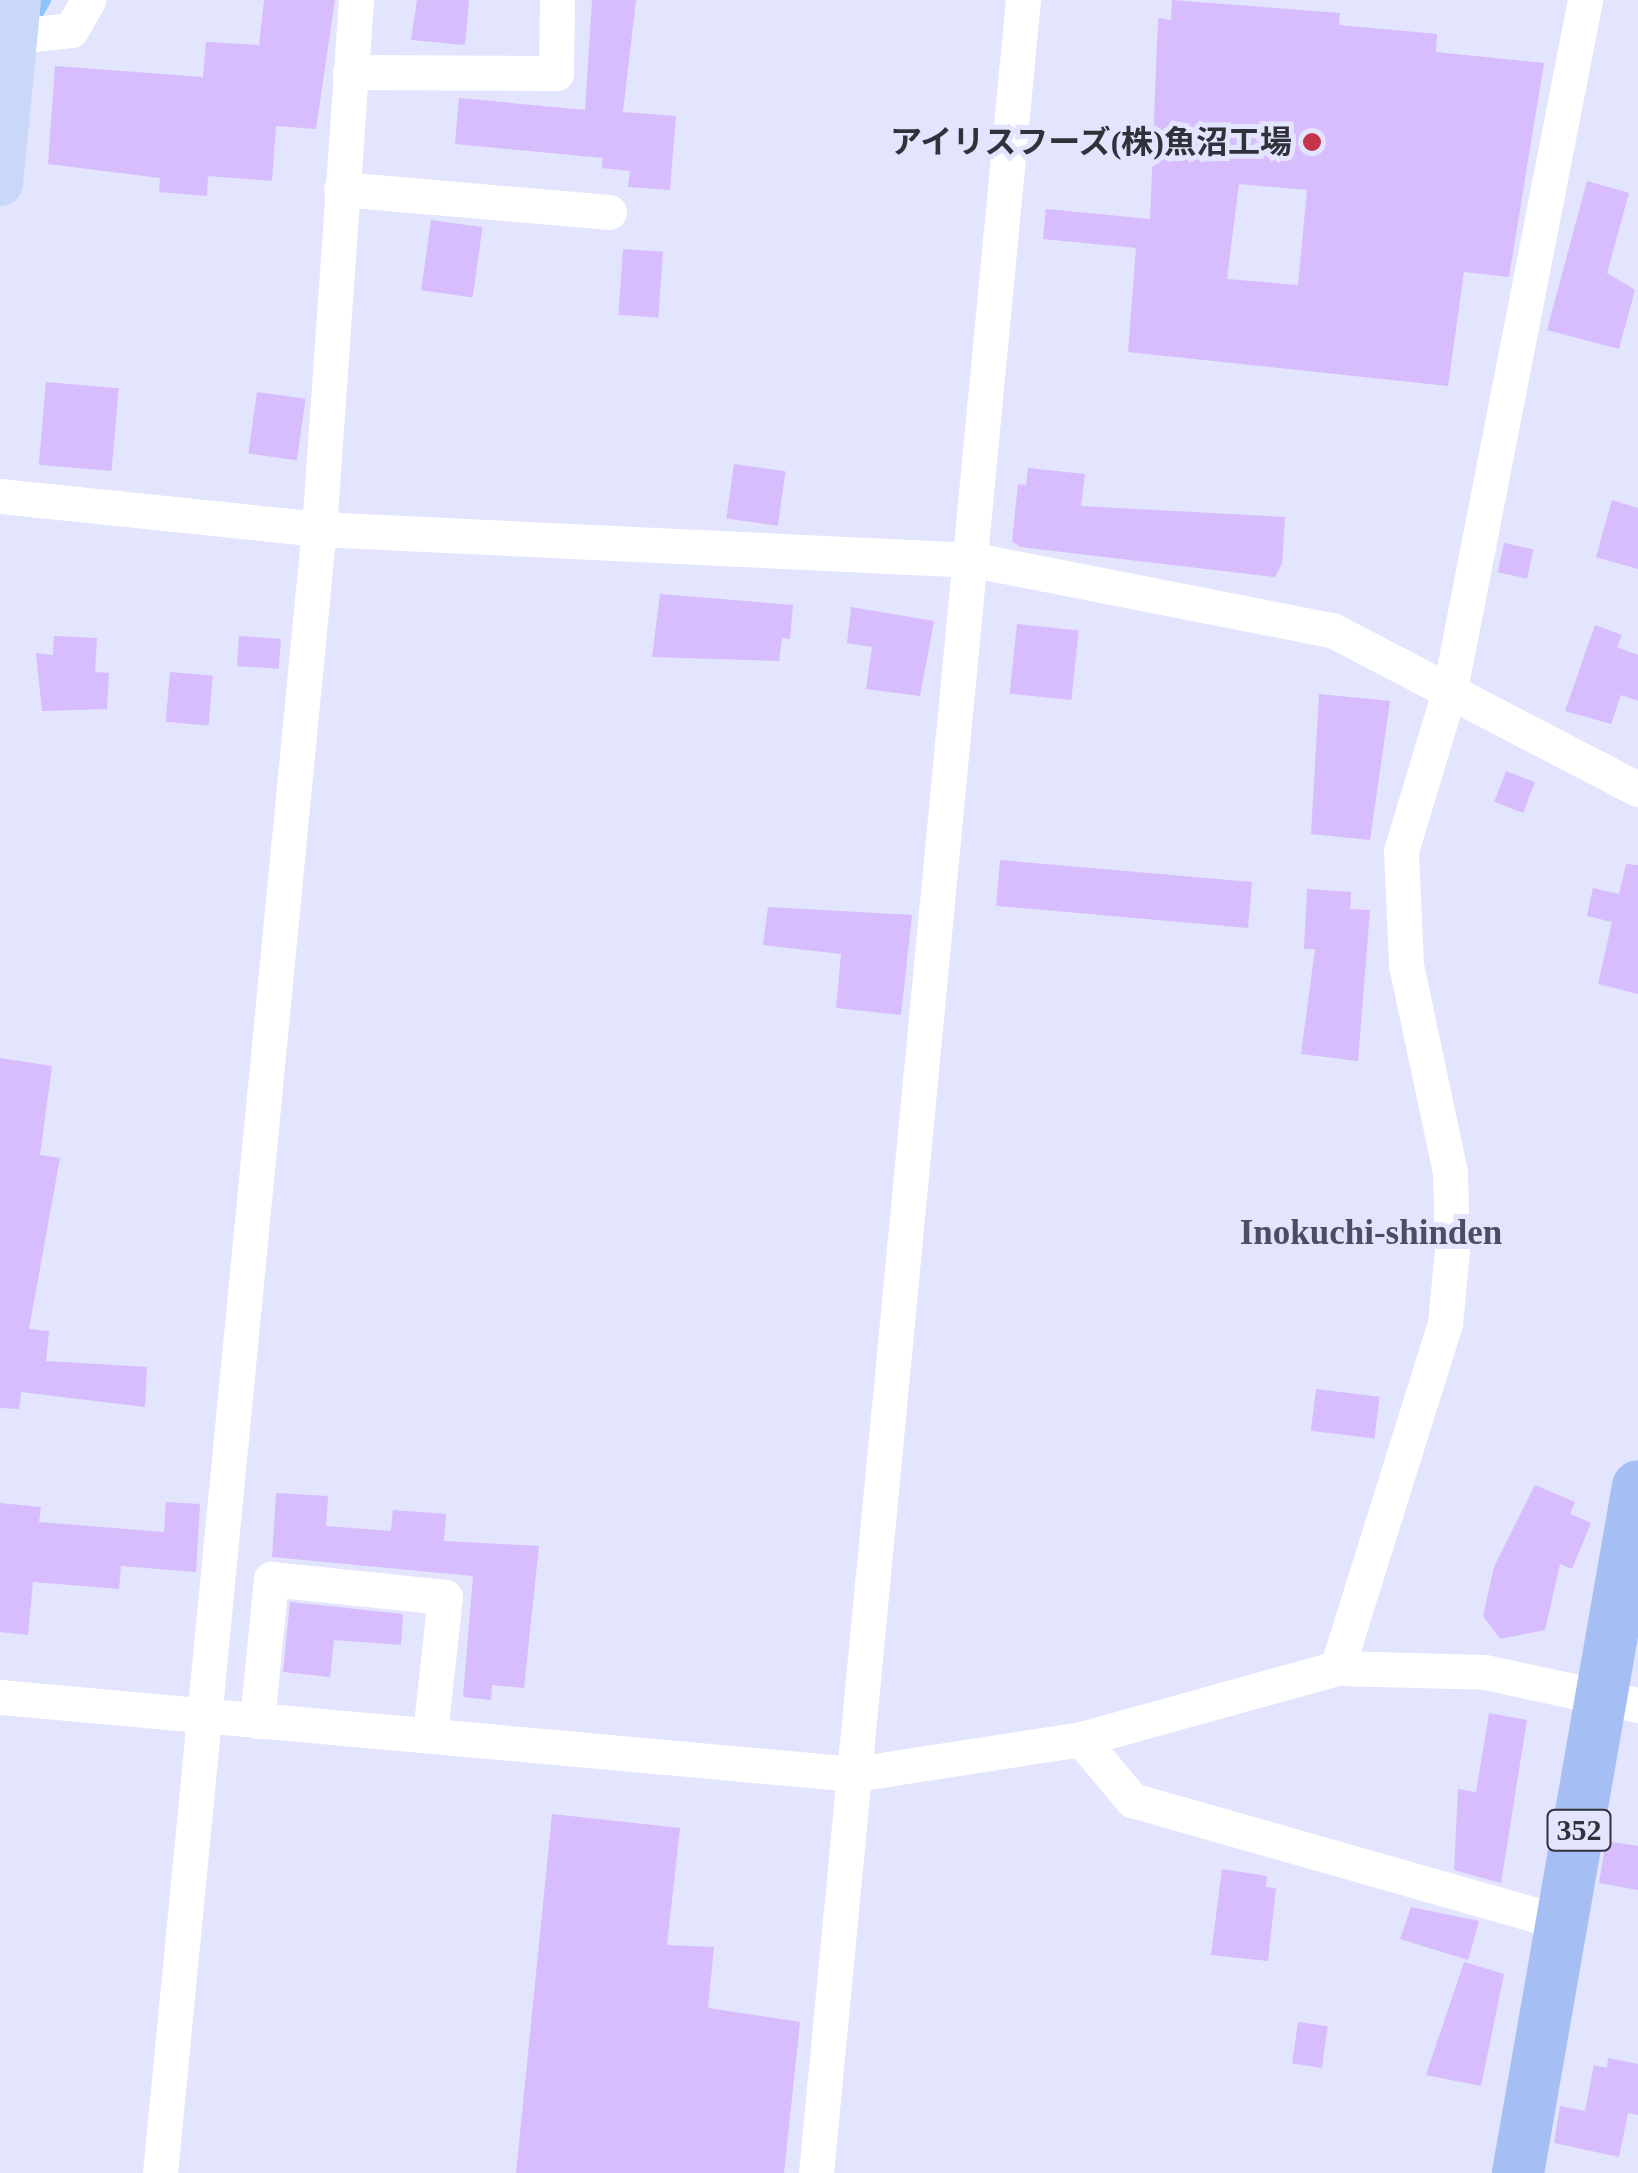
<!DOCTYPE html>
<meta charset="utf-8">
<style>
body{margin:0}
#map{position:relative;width:1638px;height:2173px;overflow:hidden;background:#e3e4fd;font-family:"Times New Roman","Noto Sans JP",serif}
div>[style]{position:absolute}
.stream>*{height:11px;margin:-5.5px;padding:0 5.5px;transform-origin:5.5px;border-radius:5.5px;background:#8cc4f7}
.building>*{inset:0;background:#d7bdfe;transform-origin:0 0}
.minor>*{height:35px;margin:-17.5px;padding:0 17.5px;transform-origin:17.5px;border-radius:17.5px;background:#fff}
.major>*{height:45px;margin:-22.5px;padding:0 22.5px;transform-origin:22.5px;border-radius:22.5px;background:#c9d8f8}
.highway>*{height:52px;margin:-26px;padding:0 26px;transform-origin:26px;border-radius:26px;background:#a5bef3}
.dots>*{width:28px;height:28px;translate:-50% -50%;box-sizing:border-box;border:5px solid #e3e4fd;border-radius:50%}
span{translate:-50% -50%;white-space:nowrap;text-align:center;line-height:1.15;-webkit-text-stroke:10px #e3e4fd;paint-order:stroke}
.shield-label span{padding:2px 8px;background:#e3e4fd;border:2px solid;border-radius:8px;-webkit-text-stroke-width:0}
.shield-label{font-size:30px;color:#31313b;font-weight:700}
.poi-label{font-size:32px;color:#31313b;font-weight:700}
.right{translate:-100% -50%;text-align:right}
.neighbourhood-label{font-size:35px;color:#4d4d62;font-weight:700}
</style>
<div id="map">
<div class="stream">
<i style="left:34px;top:19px;width:22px;rotate:-60deg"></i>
</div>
<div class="building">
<i style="clip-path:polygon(264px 0,335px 0,316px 129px,276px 126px,272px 181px,208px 176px,207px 196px,159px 192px,160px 178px,48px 164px,55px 66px,203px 77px,206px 42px,259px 45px)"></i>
<i style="clip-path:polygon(417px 0,469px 0,465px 45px,411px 40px)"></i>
<i style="clip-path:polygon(592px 0,636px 0,623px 112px,676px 116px,670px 190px,628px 187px,630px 171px,602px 168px,603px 158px,455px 144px,459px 98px,585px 110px)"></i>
<i style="clip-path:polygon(evenodd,1172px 0,1340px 13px,1339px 25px,1437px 34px,1436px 52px,1544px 63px,1509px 277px,1464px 272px,1448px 386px,1128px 352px,1136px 248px,1043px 239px,1046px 209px,1150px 219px,1158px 18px,1171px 20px,1172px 0,1239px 184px,1307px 190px,1298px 285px,1227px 279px,1239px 184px)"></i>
<i style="clip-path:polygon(1587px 181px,1629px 193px,1607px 273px,1635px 290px,1619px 349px,1547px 330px)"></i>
<i style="left:431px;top:220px;width:52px;height:71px;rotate:8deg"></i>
<i style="left:623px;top:249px;width:40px;height:66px;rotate:4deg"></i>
<i style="left:46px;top:382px;width:73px;height:83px;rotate:5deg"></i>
<i style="left:257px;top:392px;width:49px;height:62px;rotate:8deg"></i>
<i style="left:734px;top:464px;width:52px;height:55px;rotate:8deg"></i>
<i style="clip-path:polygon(1028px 468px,1085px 474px,1081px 506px,1285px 517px,1282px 564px,1275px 577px,1020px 547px,1012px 541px,1018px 484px,1026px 485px)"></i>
<i style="clip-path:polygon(1612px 500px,1638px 508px,1638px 569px,1596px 557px)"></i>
<i style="left:1504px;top:543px;width:30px;height:30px;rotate:12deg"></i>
<i style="clip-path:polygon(660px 594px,793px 605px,790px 639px,782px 638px,779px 661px,652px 657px)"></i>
<i style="clip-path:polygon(851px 607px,934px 621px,920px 696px,866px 689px,872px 647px,847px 643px)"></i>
<i style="left:1017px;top:624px;width:62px;height:70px;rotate:6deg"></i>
<i style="clip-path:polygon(1595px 625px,1622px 635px,1617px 647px,1638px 655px,1638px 701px,1621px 695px,1611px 724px,1565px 711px)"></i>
<i style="clip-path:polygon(54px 636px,97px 638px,95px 672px,109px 673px,107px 709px,42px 711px,36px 653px,53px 655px)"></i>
<i style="left:239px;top:636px;width:42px;height:30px;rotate:4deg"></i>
<i style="left:170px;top:672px;width:43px;height:50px;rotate:5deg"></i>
<i style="clip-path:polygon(1319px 694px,1390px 701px,1370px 840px,1311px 834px)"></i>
<i style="left:1506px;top:771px;width:31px;height:33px;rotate:21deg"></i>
<i style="left:1000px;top:860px;width:253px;height:46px;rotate:5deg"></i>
<i style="clip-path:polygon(1626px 864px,1638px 865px,1638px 994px,1598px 984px,1612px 922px,1587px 916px,1593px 888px,1619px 894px)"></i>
<i style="clip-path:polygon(1307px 889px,1351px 892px,1350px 909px,1370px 910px,1358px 1061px,1301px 1054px,1315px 949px,1304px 949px)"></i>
<i style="clip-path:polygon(768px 907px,912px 915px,901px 1015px,836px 1008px,841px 954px,763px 945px)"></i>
<i style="clip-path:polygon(0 1058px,52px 1066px,40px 1155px,60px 1158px,29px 1329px,49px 1331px,46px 1361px,147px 1367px,145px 1407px,21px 1392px,19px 1409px,0 1408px)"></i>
<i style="left:1316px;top:1389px;width:64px;height:42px;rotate:7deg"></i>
<i style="clip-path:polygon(1535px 1485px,1575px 1502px,1570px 1514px,1591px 1523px,1572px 1569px,1560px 1564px,1545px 1630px,1500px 1639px,1483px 1616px,1494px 1567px)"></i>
<i style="clip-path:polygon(276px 1493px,328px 1496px,326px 1526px,391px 1531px,393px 1510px,446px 1514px,444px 1541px,539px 1546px,524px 1688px,492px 1685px,491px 1700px,463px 1697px,473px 1576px,272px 1557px)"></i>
<i style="clip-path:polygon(166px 1502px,200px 1504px,196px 1572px,121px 1566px,119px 1589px,33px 1582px,28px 1635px,0 1632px,0 1503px,41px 1507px,39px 1522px,164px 1532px)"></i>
<i style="clip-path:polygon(290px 1602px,403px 1614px,401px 1645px,334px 1640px,330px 1677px,283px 1672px)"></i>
<i style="clip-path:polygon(1489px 1713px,1527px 1720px,1501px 1883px,1454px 1870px,1458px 1789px,1476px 1792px)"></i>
<i style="clip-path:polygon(552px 1814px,680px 1828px,667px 1945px,714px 1947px,708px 2008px,800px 2022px,784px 2173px,516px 2173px)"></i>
<i style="clip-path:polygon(1606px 1841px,1638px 1846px,1638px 1890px,1599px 1883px)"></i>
<i style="clip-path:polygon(1222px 1869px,1267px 1876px,1266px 1887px,1276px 1888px,1268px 1961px,1211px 1955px)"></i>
<i style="clip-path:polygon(1411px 1907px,1479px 1921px,1468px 1960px,1400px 1939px)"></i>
<i style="clip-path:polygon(1464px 1962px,1504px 1974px,1481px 2086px,1426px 2075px)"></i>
<i style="left:1298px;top:2022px;width:30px;height:42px;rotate:8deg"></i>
<i style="clip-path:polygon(1608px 2058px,1638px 2064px,1638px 2115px,1628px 2113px,1619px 2157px,1554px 2143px,1560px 2106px,1585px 2111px,1594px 2065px,1607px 2068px)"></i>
</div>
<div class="minor">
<i style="left:15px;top:36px;width:56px;rotate:-6.1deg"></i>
<i style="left:71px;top:30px;width:34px;rotate:-60deg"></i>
<i style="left:350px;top:72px;width:206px;rotate:0.3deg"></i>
<i style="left:556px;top:73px;width:73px;rotate:-89.2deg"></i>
<i style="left:341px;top:189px;width:269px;rotate:4.9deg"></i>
<i style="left:0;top:496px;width:321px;rotate:5.9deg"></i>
<i style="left:319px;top:529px;width:656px;rotate:2.71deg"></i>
<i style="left:974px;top:560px;width:365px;rotate:11.1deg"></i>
<i style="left:1332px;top:630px;width:345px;rotate:27.5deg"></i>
<i style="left:1337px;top:1668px;width:362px;rotate:-72.6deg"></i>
<i style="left:1445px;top:1323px;width:73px;rotate:-84.5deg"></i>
<i style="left:1452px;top:1250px;width:78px;rotate:-91.5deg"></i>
<i style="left:1450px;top:1172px;width:212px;rotate:-102deg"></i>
<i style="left:1406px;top:965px;width:114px;rotate:-92.5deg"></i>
<i style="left:1401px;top:851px;width:169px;rotate:-73.2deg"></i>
<i style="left:1450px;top:689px;width:702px;rotate:-78.91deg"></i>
<i style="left:0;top:1697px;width:858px;rotate:5.15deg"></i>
<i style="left:855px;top:1774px;width:229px;rotate:-8.8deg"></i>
<i style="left:1081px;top:1739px;width:266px;rotate:-15.5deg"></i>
<i style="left:1337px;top:1668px;width:148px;rotate:1.5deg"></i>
<i style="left:1485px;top:1672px;width:157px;rotate:12.2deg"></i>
<i style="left:257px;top:1721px;width:143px;rotate:-84.4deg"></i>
<i style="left:271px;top:1579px;width:175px;rotate:5.9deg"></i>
<i style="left:445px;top:1597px;width:137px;rotate:96.3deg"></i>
<i style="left:1081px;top:1739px;width:80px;rotate:50.1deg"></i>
<i style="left:1132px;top:1800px;width:448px;rotate:15.9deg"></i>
<i style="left:160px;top:2173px;width:1652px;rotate:-84.48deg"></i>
<i style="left:319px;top:529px;width:530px;rotate:-86deg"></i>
<i style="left:816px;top:2173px;width:2183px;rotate:-84.56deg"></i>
</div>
<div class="major">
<i style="left:0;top:183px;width:184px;rotate:-84.4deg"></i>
</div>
<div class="highway">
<i style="left:1518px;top:2173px;width:697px;rotate:-80.09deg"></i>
</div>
<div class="dots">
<i style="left:1312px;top:142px;background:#c43347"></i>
</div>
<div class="shield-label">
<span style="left:1579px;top:1830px">352</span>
</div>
<div class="poi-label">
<span class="right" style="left:1292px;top:142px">アイリスフーズ(株)魚沼工場</span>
</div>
<div class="neighbourhood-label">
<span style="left:1371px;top:1233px">Inokuchi-shinden</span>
</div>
</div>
